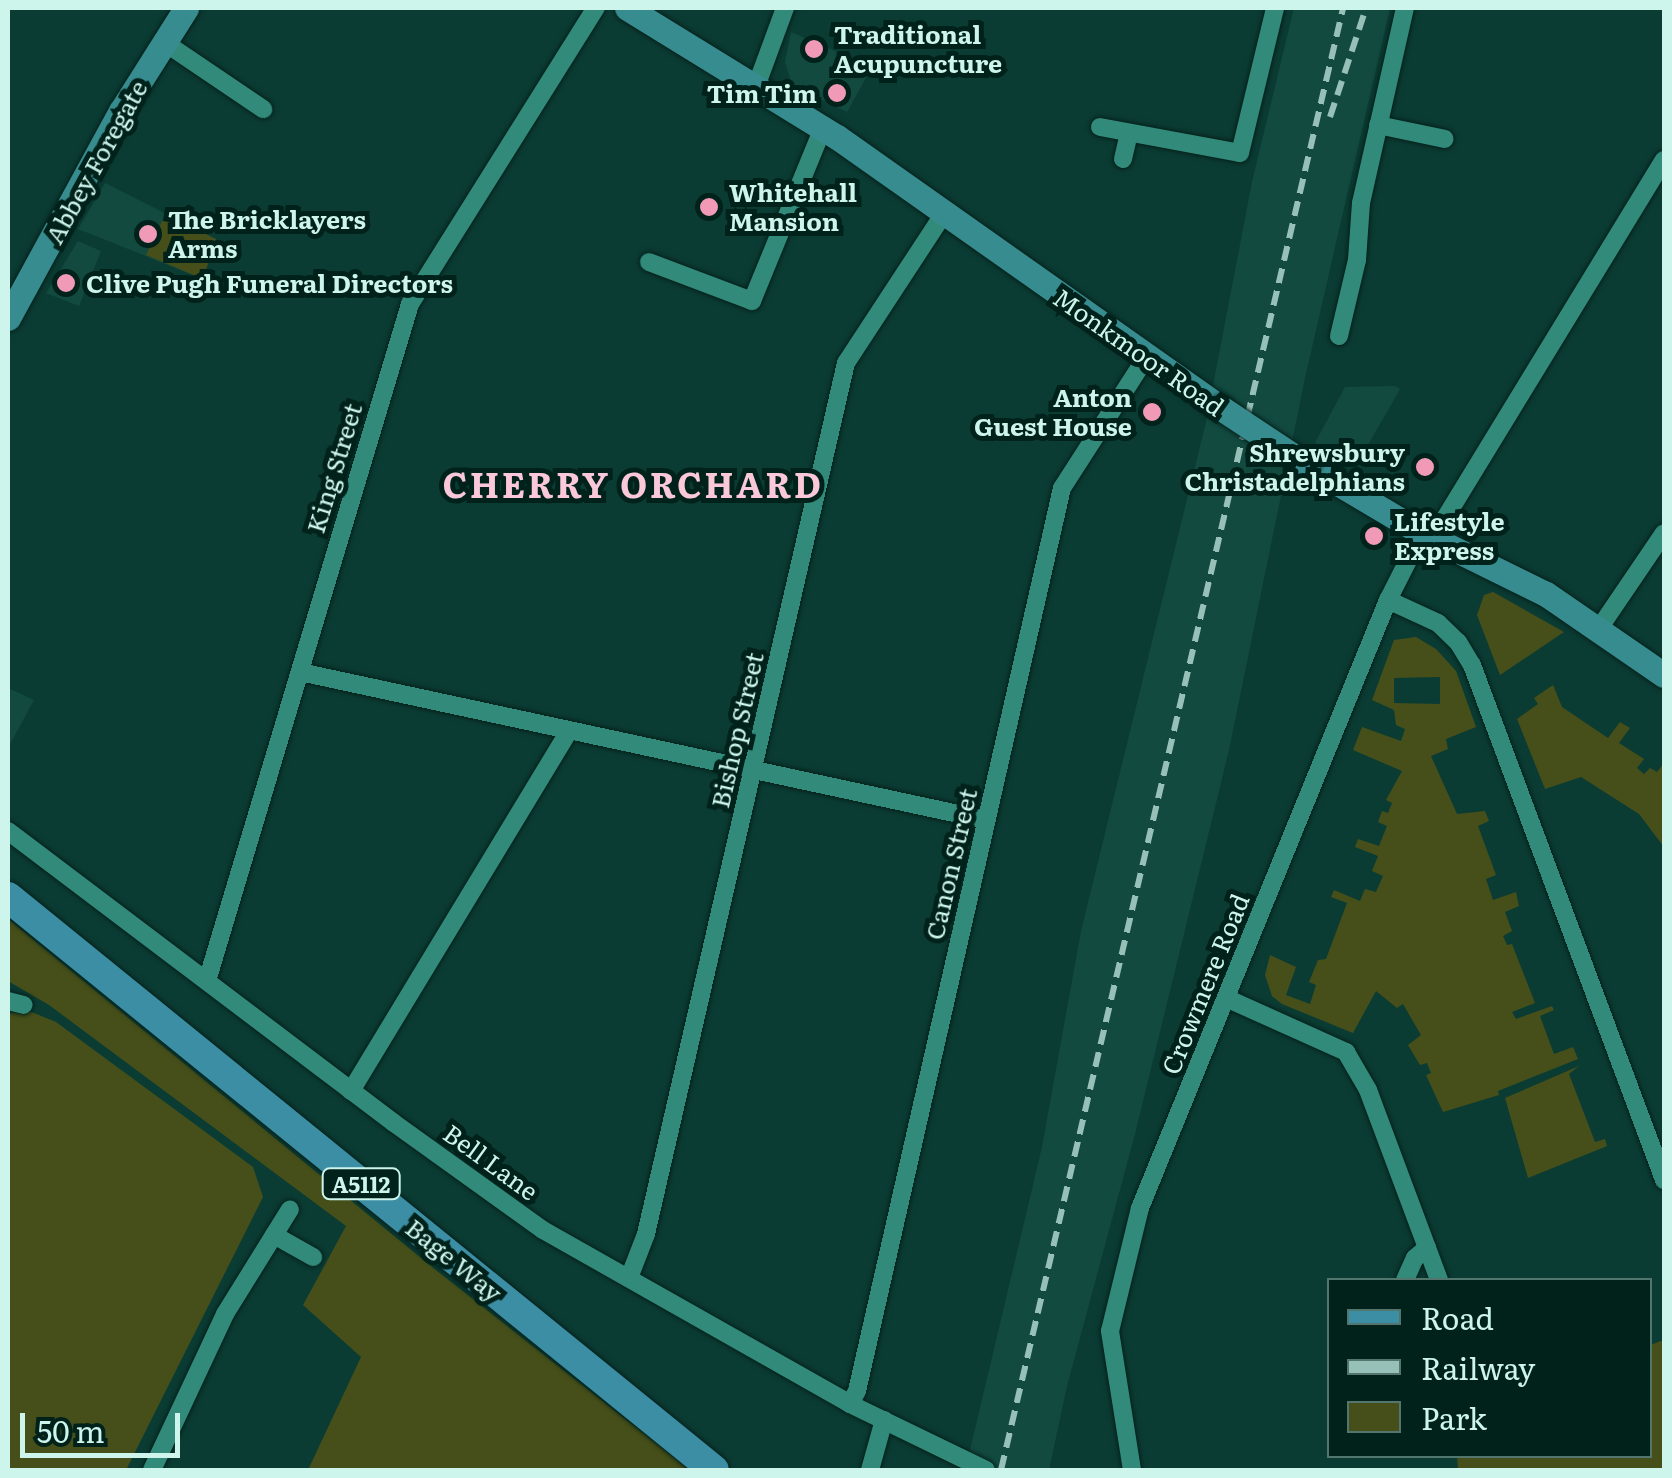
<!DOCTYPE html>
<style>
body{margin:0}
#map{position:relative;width:1672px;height:1478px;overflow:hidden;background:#0b3c34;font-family:Literata,serif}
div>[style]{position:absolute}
.built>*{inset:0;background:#124a40}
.green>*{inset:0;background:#464f19}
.roads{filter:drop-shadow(0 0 2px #05211b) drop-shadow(0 0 2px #05211b)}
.street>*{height:18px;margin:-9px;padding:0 9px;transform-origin:9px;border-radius:9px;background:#328b7a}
.secondary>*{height:25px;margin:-12.5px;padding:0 12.5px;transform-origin:12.5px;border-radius:12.5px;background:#378c8f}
.primary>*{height:30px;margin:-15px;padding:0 15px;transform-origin:15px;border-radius:15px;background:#3c8ea4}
.rail>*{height:6px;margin-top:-3px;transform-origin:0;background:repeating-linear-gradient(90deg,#97c1b8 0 15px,transparent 0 23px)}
.bridges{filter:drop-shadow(0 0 2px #05211b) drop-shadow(0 0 2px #05211b)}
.secondary-bridge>*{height:25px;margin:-12.5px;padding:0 12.5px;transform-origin:12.5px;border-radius:12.5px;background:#378c8f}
.dots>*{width:28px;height:28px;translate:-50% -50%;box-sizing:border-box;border:5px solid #00221b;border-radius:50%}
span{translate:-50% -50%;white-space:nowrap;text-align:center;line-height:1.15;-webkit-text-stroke:10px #00221b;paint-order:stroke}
.shield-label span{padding:2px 8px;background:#00221b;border:2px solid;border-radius:8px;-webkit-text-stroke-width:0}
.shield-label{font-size:22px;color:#cdf5eb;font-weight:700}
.poi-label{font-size:25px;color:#cdf5eb;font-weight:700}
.left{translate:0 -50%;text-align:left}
.right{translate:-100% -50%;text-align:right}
.street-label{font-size:25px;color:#cdf5eb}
.district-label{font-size:35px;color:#fac8d8;font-weight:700;letter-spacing:2.5px}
.frame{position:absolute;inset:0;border:10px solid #cdf5eb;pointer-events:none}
.legend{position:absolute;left:1327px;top:1278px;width:325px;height:180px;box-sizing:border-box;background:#00221b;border:2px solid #52766e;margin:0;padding:12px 18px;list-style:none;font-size:30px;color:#cdf5eb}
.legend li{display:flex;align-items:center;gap:20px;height:50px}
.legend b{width:50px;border:2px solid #52766e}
.scale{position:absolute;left:20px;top:1413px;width:160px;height:45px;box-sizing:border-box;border:5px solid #cdf5eb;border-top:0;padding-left:12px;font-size:30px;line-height:35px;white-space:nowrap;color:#cdf5eb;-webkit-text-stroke:8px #00221b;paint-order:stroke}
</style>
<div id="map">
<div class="built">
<i style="clip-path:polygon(1294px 8px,1390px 8px,1305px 378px,1229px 750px,1135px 1134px,1067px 1386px,1049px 1470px,961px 1470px,970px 1450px,1042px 1147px,1081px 931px,1206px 422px,1252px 182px)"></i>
<i style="clip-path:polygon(791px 32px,835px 51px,840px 64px,867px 76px,847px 112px,792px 85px,785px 62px)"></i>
<i style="clip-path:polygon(105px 183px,216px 239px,203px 279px,78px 229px)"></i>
<i style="clip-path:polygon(78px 241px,101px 251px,79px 306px,46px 293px)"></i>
<i style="clip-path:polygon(1395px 386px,1400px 389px,1356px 466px,1315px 443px,1345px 387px)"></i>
<i style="clip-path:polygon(8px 688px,34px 700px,8px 748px)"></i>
</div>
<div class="green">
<i style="clip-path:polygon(165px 215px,216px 239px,203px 279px,146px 255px)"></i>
<i style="clip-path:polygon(1493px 592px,1564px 632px,1500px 675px,1477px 615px,1484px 595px)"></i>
<i style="clip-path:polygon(evenodd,1416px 637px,1436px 649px,1456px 671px,1476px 727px,1446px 739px,1448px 749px,1431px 756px,1457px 814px,1485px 811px,1489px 821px,1478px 826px,1496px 875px,1486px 879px,1493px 900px,1516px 892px,1517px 897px,1519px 906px,1505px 912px,1512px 931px,1503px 936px,1507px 945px,1512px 944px,1535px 1003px,1512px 1012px,1516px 1019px,1552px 1006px,1554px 1010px,1540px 1016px,1554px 1054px,1573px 1047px,1578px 1059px,1498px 1091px,1499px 1095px,1443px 1112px,1426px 1075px,1431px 1073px,1427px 1063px,1420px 1065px,1408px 1045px,1421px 1035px,1403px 1004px,1397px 1008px,1376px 991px,1353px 1033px,1282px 1004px,1272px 996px,1265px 975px,1270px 955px,1296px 967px,1286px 995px,1310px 1004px,1316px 985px,1309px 982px,1318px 960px,1326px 959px,1347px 903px,1331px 897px,1334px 890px,1360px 901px,1365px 889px,1376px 892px,1383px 876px,1372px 871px,1378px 856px,1355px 847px,1358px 839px,1379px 846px,1387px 826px,1378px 822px,1382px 811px,1388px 813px,1392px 803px,1386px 800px,1402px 771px,1353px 750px,1362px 727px,1401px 741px,1405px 729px,1396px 725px,1394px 710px,1372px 700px,1394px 640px,1416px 637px,1440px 677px,1440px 704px,1394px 703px,1394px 678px,1440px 677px)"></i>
<i style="clip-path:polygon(1553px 685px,1562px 707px,1608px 738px,1620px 722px,1630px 728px,1619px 743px,1644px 759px,1637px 768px,1644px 774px,1650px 768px,1657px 772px,1664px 763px,1664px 847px,1639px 814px,1581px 777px,1545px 789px,1517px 719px,1538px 704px,1534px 698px)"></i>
<i style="clip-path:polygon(8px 919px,427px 1263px,690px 1470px,308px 1470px,361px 1357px,303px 1305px,346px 1226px,49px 1005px,8px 981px)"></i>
<i style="clip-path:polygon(29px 1011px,56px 1022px,253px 1167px,263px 1197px,126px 1470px,8px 1470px,8px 1013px)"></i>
<i style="clip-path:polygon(1579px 1066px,1569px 1074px,1595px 1142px,1605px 1139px,1607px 1146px,1528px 1178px,1505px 1098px)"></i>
<i style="clip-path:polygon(1664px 1340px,1664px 1470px,1458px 1470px,1457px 1456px,1650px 1456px,1650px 1345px)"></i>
</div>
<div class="roads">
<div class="street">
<i style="left:164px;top:42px;width:120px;rotate:34.1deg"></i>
<i style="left:757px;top:84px;width:81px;rotate:-69.8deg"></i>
<i style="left:1378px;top:125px;width:68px;rotate:11.8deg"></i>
<i style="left:1100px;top:127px;width:142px;rotate:10.5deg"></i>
<i style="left:1240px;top:153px;width:149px;rotate:-76.4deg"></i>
<i style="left:1123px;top:159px;width:27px;rotate:-77deg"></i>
<i style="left:649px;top:262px;width:110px;rotate:20.7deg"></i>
<i style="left:752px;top:301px;width:187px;rotate:-67.7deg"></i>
<i style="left:1339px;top:336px;width:78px;rotate:-76.7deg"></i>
<i style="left:1357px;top:260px;width:57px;rotate:-86deg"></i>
<i style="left:1361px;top:203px;width:200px;rotate:-77.3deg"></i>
<i style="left:1433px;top:538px;width:443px;rotate:-58.6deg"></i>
<i style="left:1388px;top:600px;width:55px;rotate:24.7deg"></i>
<i style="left:1438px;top:623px;width:28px;rotate:44deg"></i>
<i style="left:1458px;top:642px;width:27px;rotate:59deg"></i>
<i style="left:1472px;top:665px;width:550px;rotate:69.55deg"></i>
<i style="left:1598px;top:630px;width:117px;rotate:-55.8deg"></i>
<i style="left:300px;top:672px;width:702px;rotate:12.17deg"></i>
<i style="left:8px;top:831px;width:484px;rotate:37.1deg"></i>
<i style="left:394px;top:1123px;width:183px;rotate:35.7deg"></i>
<i style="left:543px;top:1230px;width:353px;rotate:29.5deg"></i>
<i style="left:850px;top:1404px;width:151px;rotate:25.9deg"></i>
<i style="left:207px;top:981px;width:707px;rotate:-73.31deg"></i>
<i style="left:410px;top:304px;width:350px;rotate:-57.9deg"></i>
<i style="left:1226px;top:998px;width:132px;rotate:24.2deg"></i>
<i style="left:1346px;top:1052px;width:44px;rotate:59.9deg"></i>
<i style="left:1368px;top:1090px;width:203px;rotate:69.5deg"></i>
<i style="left:8px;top:1001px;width:16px;rotate:14deg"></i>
<i style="left:351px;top:1091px;width:419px;rotate:-58.8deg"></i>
<i style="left:274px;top:1235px;width:45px;rotate:29.4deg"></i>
<i style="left:629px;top:1278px;width:47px;rotate:-68.9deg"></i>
<i style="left:646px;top:1234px;width:894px;rotate:-77.07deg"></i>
<i style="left:846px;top:363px;width:177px;rotate:-56.8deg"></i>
<i style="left:1405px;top:1280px;width:24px;rotate:-66deg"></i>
<i style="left:1415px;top:1258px;width:16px;rotate:-40deg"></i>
<i style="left:850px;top:1404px;width:15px;rotate:-62deg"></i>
<i style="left:857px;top:1391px;width:926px;rotate:-77.21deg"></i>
<i style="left:1062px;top:488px;width:157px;rotate:-57.2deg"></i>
<i style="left:152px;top:1470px;width:172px;rotate:-64.9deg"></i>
<i style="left:225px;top:1314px;width:123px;rotate:-58.2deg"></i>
<i style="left:870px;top:1470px;width:52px;rotate:-74.4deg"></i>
<i style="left:1132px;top:1470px;width:141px;rotate:-99deg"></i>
<i style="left:1110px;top:1331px;width:127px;rotate:-76.3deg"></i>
<i style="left:1140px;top:1208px;width:657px;rotate:-67.81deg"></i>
<i style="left:1388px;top:600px;width:75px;rotate:-63.1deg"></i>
</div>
<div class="secondary">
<i style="left:627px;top:8px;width:246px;rotate:31.6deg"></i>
<i style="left:837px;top:137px;width:470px;rotate:35.2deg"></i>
<i style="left:8px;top:318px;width:236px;rotate:-61.4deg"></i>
<i style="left:121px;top:111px;width:122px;rotate:-57.7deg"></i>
<i style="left:1307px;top:465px;width:134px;rotate:30.6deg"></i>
<i style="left:1422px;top:533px;width:138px;rotate:26.2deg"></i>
<i style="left:1546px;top:594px;width:143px;rotate:34.5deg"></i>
</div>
<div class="primary">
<i style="left:8px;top:897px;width:909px;rotate:39.06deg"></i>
</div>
</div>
<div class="rail">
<i style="left:1330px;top:117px;width:115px;rotate:-71.7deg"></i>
<i style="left:1001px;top:1470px;width:1501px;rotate:-76.83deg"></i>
</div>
<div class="bridges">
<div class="secondary-bridge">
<i style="left:1221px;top:408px;width:103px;rotate:33.5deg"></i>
</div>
</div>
<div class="dots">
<i style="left:814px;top:49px;background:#f09ab7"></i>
<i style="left:837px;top:93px;background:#f09ab7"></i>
<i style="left:709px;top:207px;background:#f09ab7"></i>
<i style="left:148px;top:234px;background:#f09ab7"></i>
<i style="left:66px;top:283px;background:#f09ab7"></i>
<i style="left:1152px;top:412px;background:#f09ab7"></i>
<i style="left:1425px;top:467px;background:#f09ab7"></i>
<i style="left:1374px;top:536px;background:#f09ab7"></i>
</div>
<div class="shield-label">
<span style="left:361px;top:1184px">A5112</span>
</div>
<div class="poi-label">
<span class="left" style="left:834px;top:49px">Traditional<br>Acupuncture</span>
<span class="right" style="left:817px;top:93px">Tim Tim</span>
<span class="left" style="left:729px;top:207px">Whitehall<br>Mansion</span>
<span class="left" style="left:168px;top:234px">The Bricklayers<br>Arms</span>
<span class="left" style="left:86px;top:283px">Clive Pugh Funeral Directors</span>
<span class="right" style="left:1132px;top:412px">Anton<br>Guest House</span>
<span class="right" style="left:1405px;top:467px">Shrewsbury<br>Christadelphians</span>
<span class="left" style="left:1394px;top:536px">Lifestyle<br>Express</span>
</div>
<div class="street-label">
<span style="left:96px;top:162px;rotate:-61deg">Abbey Foregate</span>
<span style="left:1139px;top:352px;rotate:35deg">Monkmoor Road</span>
<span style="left:334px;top:468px;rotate:-73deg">King Street</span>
<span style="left:737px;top:730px;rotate:-77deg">Bishop Street</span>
<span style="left:951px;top:864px;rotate:-77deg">Canon Street</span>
<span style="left:1205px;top:984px;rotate:-68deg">Crowmere Road</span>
<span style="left:491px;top:1162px;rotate:36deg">Bell Lane</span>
<span style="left:454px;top:1260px;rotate:39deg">Bage Way</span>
</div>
<div class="district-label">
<span style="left:633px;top:483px">CHERRY ORCHARD</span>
</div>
<div class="frame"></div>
<ul class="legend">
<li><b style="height:12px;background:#3c8ea4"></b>Road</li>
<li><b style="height:12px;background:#97c1b8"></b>Railway</li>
<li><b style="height:28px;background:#464f19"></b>Park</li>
</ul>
<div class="scale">50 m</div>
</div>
